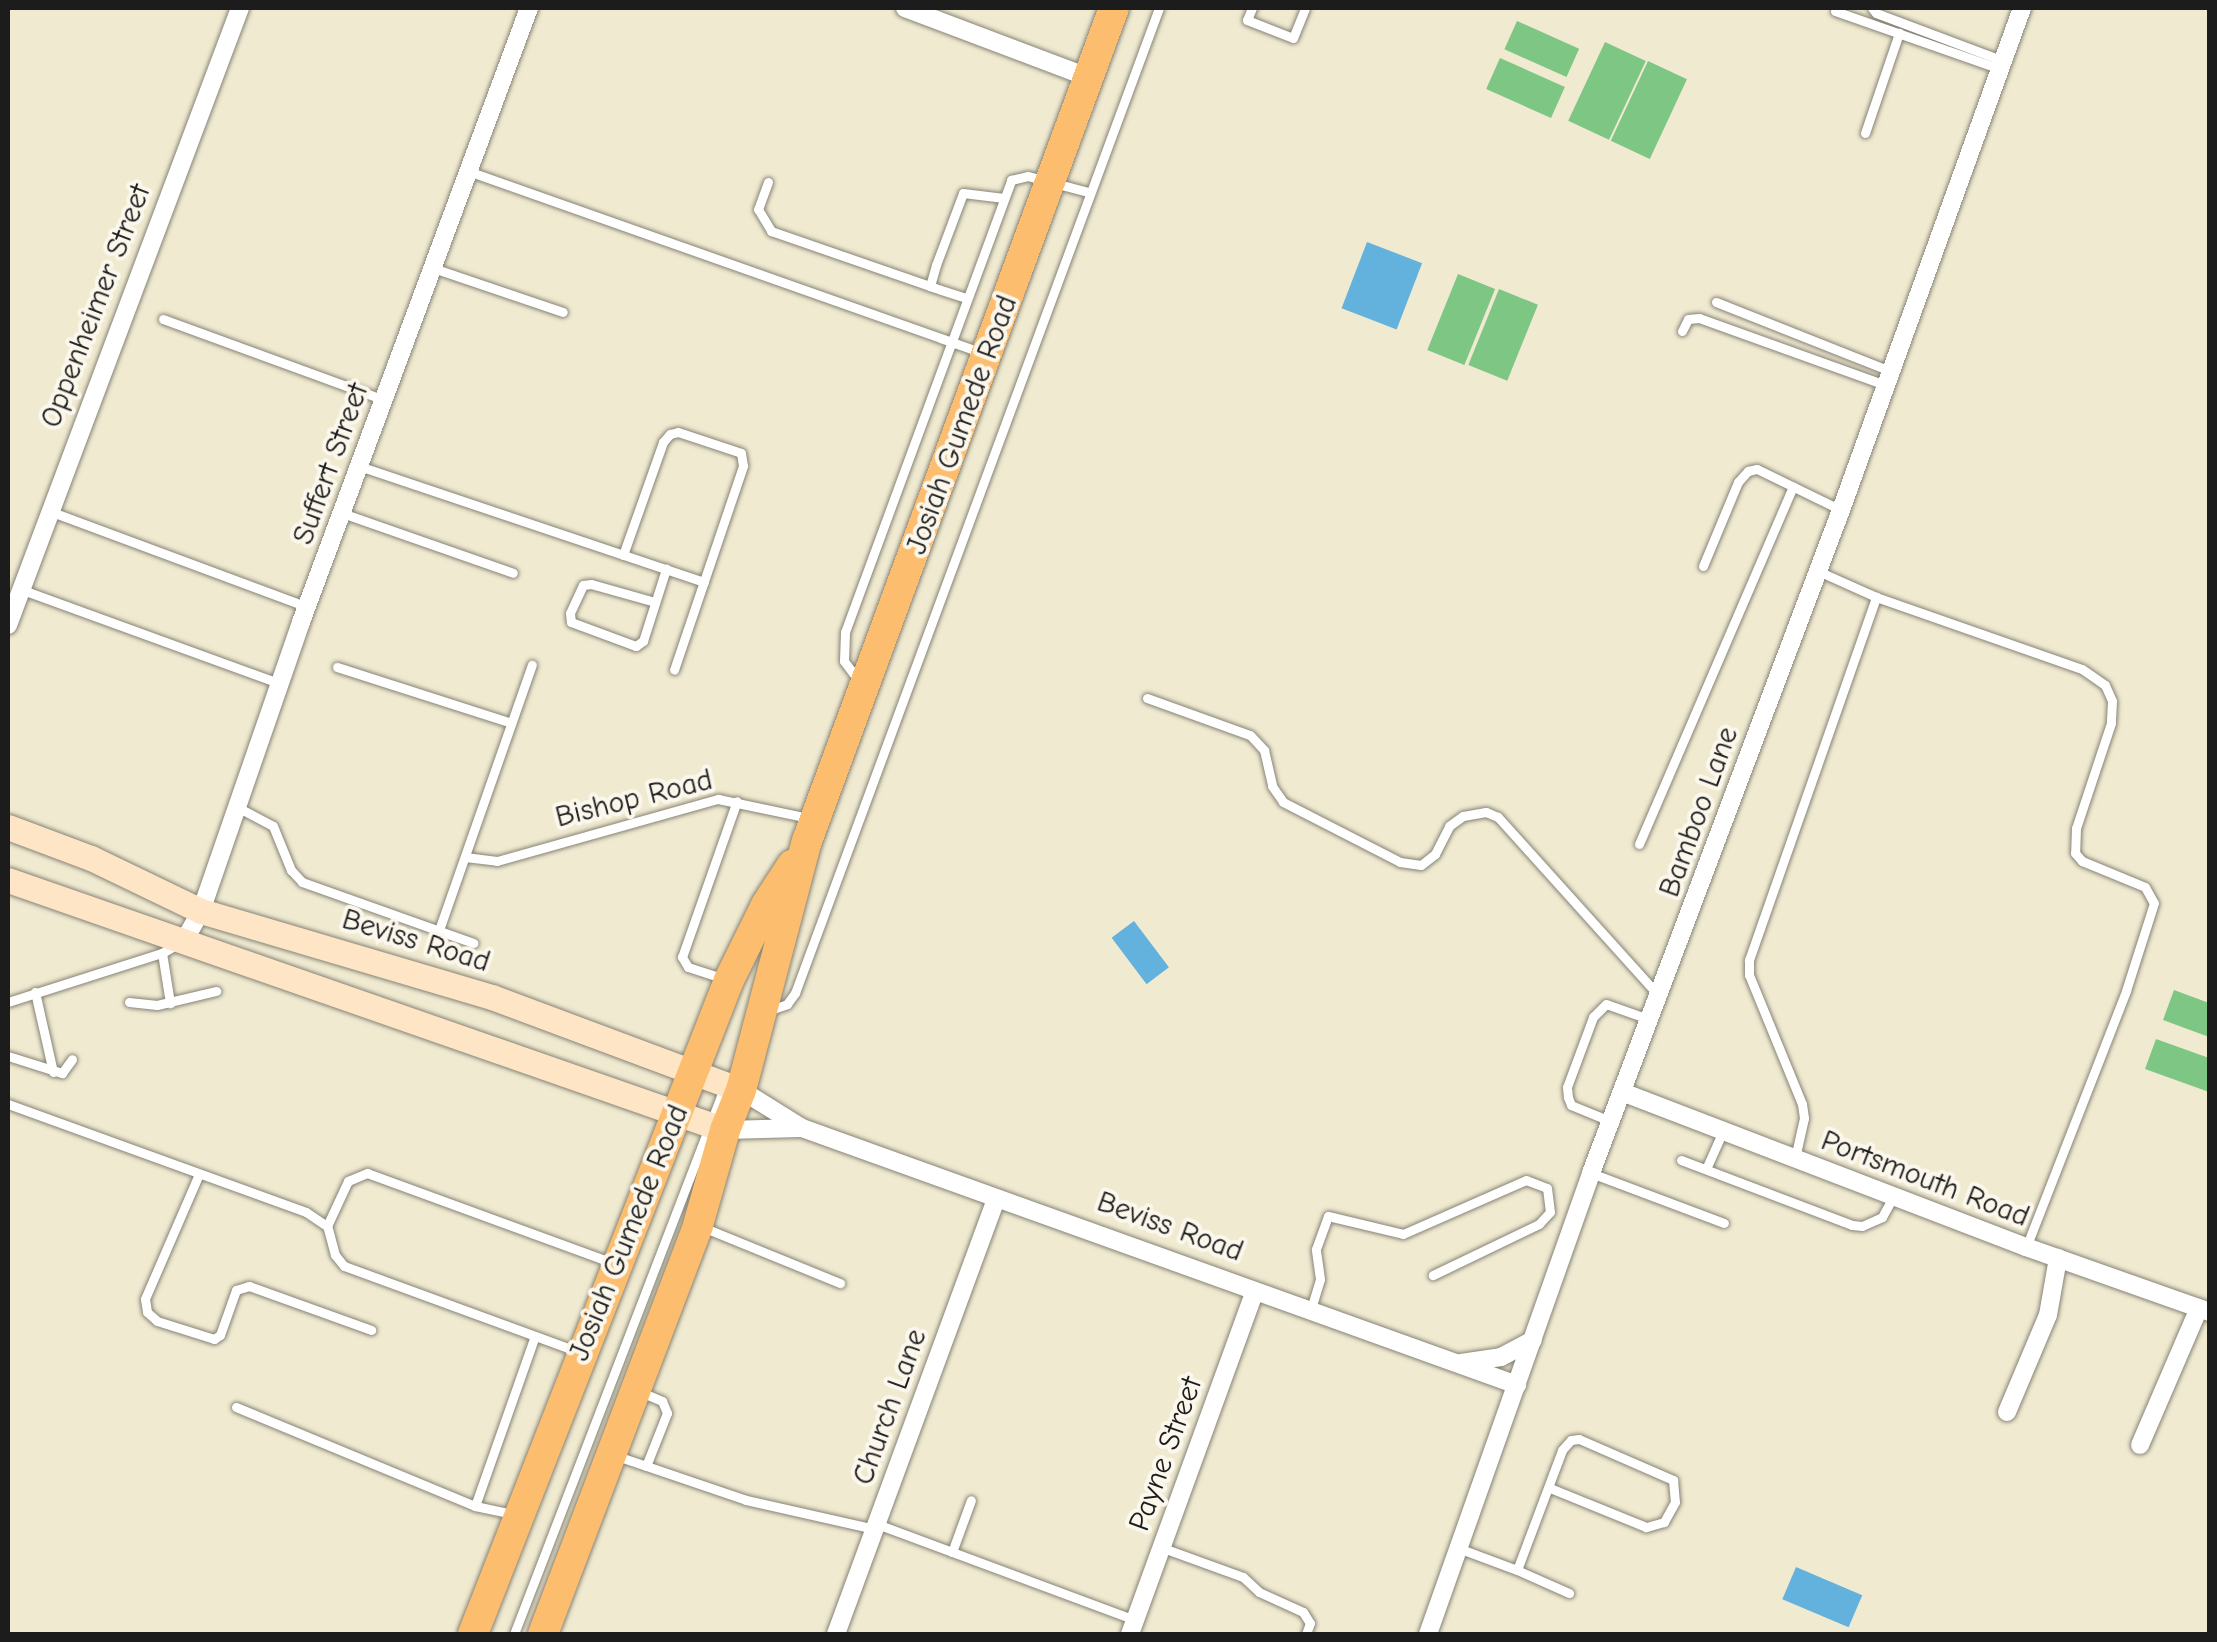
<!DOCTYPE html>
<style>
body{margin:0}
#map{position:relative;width:2217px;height:1642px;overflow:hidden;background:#f0ead1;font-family:"Comic Neue",sans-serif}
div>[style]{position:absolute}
.green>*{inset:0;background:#7dc683;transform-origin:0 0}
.water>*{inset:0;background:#63b2dd;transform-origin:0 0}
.roads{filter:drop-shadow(0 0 2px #868376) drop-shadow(0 0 2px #868376)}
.lane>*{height:9px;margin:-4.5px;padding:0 4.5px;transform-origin:4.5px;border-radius:4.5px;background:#fff}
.street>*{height:18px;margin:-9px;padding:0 9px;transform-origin:9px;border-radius:9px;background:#fff}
.secondary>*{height:25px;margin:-12.5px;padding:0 12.5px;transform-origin:12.5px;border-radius:12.5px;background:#fee5c5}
.primary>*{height:30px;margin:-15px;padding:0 15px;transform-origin:15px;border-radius:15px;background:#fcbd6f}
span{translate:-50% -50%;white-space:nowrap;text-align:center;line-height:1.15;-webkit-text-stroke:8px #fbf7ec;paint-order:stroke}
.street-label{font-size:30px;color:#1c1c1c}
.frame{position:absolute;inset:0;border:10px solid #1c1c1c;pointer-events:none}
</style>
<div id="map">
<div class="green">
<i style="left:1517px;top:21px;width:68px;height:31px;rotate:24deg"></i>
<i style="left:1605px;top:42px;width:45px;height:87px;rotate:25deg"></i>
<i style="left:1500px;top:58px;width:71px;height:34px;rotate:24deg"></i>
<i style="left:1648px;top:61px;width:43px;height:88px;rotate:25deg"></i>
<i style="left:1458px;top:274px;width:40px;height:82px;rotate:22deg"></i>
<i style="left:1499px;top:289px;width:42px;height:82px;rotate:22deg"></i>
<i style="clip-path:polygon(2174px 990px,2209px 1003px,2209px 1037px,2163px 1020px)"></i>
<i style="clip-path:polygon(2156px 1039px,2209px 1058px,2209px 1092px,2145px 1069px)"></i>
</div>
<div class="water">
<i style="left:1367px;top:242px;width:59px;height:71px;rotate:21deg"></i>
<i style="left:1134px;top:921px;width:58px;height:28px;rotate:53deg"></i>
<i style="left:1796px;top:1567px;width:72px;height:35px;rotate:23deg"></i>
</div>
<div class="roads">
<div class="lane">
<i style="left:1252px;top:8px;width:13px;rotate:113deg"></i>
<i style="left:1247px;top:20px;width:49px;rotate:21.4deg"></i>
<i style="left:1293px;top:38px;width:32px;rotate:-68deg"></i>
<i style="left:1872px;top:8px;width:6px;rotate:51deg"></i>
<i style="left:1876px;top:13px;width:137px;rotate:20.6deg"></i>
<i style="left:1835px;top:11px;width:176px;rotate:19.3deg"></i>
<i style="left:1865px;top:133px;width:106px;rotate:-71.2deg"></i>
<i style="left:468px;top:171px;width:543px;rotate:19.47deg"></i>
<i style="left:768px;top:182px;width:29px;rotate:110deg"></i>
<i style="left:758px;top:209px;width:26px;rotate:59deg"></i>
<i style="left:771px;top:231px;width:168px;rotate:19.1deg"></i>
<i style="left:433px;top:268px;width:137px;rotate:18.7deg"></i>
<i style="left:966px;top:298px;width:38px;rotate:-162deg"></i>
<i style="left:930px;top:286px;width:22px;rotate:-74deg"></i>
<i style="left:936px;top:265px;width:77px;rotate:-69.4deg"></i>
<i style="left:963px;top:193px;width:39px;rotate:7deg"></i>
<i style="left:1716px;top:302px;width:187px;rotate:21.6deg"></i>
<i style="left:163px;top:319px;width:235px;rotate:20.1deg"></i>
<i style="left:1682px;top:331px;width:13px;rotate:-63deg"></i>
<i style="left:1688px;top:319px;width:11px;rotate:-5deg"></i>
<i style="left:1699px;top:318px;width:198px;rotate:19.8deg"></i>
<i style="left:359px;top:466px;width:364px;rotate:18.6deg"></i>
<i style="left:52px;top:512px;width:272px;rotate:20.4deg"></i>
<i style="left:342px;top:513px;width:181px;rotate:19.3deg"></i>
<i style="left:623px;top:555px;width:120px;rotate:-70.5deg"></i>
<i style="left:663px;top:442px;width:11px;rotate:-49deg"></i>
<i style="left:670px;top:434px;width:8px;rotate:-14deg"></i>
<i style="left:678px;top:432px;width:66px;rotate:18.4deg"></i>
<i style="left:741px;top:453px;width:13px;rotate:81deg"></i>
<i style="left:743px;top:466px;width:215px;rotate:108.7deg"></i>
<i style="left:1703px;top:566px;width:91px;rotate:-67.4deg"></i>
<i style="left:1738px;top:482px;width:15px;rotate:-48deg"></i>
<i style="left:1748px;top:471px;width:9px;rotate:-13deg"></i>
<i style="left:1757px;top:469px;width:93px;rotate:26deg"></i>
<i style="left:1818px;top:571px;width:64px;rotate:24.1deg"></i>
<i style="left:1876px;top:597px;width:218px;rotate:19.3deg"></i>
<i style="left:2082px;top:669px;width:28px;rotate:35deg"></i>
<i style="left:2105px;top:685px;width:17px;rotate:66deg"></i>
<i style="left:2112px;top:701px;width:22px;rotate:93deg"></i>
<i style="left:2111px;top:723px;width:111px;rotate:108.4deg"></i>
<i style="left:2076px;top:828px;width:25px;rotate:92deg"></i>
<i style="left:2075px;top:853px;width:11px;rotate:49deg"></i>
<i style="left:2082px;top:861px;width:68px;rotate:22.4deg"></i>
<i style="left:2145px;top:887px;width:18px;rotate:61deg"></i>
<i style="left:2154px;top:903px;width:92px;rotate:107.7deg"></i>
<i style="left:2126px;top:991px;width:275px;rotate:111.3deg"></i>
<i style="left:20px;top:589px;width:278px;rotate:20deg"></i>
<i style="left:655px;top:602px;width:66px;rotate:-164.3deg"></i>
<i style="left:591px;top:584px;width:8px;rotate:173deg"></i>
<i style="left:583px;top:585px;width:31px;rotate:115deg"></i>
<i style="left:570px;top:613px;width:9px;rotate:84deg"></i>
<i style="left:571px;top:622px;width:69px;rotate:20.3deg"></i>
<i style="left:636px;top:646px;width:9px;rotate:-36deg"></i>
<i style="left:643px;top:641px;width:76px;rotate:-72.3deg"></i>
<i style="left:337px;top:667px;width:183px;rotate:17.8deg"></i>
<i style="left:859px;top:681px;width:25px;rotate:-127deg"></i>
<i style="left:844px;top:661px;width:29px;rotate:-88deg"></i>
<i style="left:845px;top:632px;width:482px;rotate:-69.8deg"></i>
<i style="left:1011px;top:180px;width:17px;rotate:-13deg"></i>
<i style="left:1028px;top:176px;width:62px;rotate:14.9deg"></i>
<i style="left:1147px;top:698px;width:109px;rotate:19.8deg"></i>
<i style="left:1250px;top:735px;width:21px;rotate:47deg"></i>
<i style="left:1264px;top:750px;width:37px;rotate:77deg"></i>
<i style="left:1272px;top:786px;width:19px;rotate:55deg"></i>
<i style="left:1283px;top:802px;width:131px;rotate:27.1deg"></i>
<i style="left:1400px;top:862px;width:21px;rotate:8deg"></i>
<i style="left:1421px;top:865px;width:18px;rotate:-38deg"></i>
<i style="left:1435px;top:854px;width:31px;rotate:-63deg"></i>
<i style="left:1449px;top:826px;width:17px;rotate:-36deg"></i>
<i style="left:1463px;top:816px;width:23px;rotate:-10deg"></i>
<i style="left:1486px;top:812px;width:13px;rotate:23deg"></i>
<i style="left:1498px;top:817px;width:239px;rotate:48deg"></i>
<i style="left:239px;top:808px;width:38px;rotate:28deg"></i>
<i style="left:273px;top:826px;width:48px;rotate:67.8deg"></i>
<i style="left:291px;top:870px;width:16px;rotate:47deg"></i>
<i style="left:302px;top:882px;width:182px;rotate:19.6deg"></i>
<i style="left:1639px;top:844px;width:389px;rotate:-66.7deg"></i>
<i style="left:465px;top:857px;width:32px;rotate:7deg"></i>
<i style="left:497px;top:861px;width:230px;rotate:-15.7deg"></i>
<i style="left:718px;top:799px;width:92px;rotate:11.9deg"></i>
<i style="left:439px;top:930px;width:281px;rotate:-70.7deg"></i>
<i style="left:162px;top:953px;width:51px;rotate:80.9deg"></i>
<i style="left:725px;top:979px;width:39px;rotate:-162deg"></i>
<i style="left:688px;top:967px;width:12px;rotate:-121deg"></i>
<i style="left:682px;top:957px;width:165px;rotate:-70.6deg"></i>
<i style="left:35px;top:992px;width:82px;rotate:77.3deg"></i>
<i style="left:8px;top:1002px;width:162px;rotate:-17.7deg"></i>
<i style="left:162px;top:953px;width:20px;rotate:-30deg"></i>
<i style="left:129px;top:1002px;width:28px;rotate:6deg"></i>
<i style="left:157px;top:1005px;width:61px;rotate:-13.3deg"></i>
<i style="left:770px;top:1010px;width:18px;rotate:-19deg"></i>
<i style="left:787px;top:1004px;width:14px;rotate:-54deg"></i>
<i style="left:795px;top:993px;width:1050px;rotate:-69.72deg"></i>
<i style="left:8px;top:1056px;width:57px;rotate:17.5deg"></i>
<i style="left:62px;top:1073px;width:17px;rotate:-54deg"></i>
<i style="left:8px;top:1104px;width:317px;rotate:19.9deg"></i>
<i style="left:306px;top:1212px;width:25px;rotate:34deg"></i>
<i style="left:1610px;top:1121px;width:42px;rotate:-157.7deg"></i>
<i style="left:1571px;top:1105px;width:9px;rotate:-111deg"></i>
<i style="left:1568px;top:1097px;width:10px;rotate:-96deg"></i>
<i style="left:1567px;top:1087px;width:75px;rotate:-69.6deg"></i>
<i style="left:1593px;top:1017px;width:18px;rotate:-45deg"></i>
<i style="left:1606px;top:1004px;width:48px;rotate:19.6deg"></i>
<i style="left:1795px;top:1158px;width:41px;rotate:-77.3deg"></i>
<i style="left:1804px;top:1118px;width:14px;rotate:-98deg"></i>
<i style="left:1802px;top:1104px;width:139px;rotate:-112.3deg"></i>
<i style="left:1749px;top:975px;width:15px;rotate:-90deg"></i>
<i style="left:1749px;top:960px;width:385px;rotate:-70.7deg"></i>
<i style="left:1681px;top:1160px;width:183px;rotate:20.8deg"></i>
<i style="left:1852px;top:1225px;width:10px;rotate:6deg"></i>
<i style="left:1862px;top:1226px;width:22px;rotate:-24deg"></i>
<i style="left:1882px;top:1217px;width:23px;rotate:-61deg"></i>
<i style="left:1706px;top:1169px;width:42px;rotate:-65.9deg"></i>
<i style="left:1591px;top:1173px;width:142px;rotate:20.6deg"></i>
<i style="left:199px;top:1174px;width:136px;rotate:113.4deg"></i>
<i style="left:145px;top:1299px;width:13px;rotate:81deg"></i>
<i style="left:147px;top:1312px;width:13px;rotate:42deg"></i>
<i style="left:157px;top:1321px;width:60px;rotate:17.5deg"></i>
<i style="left:214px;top:1339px;width:7px;rotate:-34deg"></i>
<i style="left:220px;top:1335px;width:48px;rotate:-70.4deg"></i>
<i style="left:236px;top:1290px;width:14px;rotate:-17deg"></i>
<i style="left:249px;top:1286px;width:130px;rotate:19.8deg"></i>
<i style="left:705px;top:1228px;width:146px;rotate:22.2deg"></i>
<i style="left:1310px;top:1312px;width:34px;rotate:-73deg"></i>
<i style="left:1320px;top:1279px;width:30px;rotate:-98deg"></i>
<i style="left:1316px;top:1249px;width:35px;rotate:-70deg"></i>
<i style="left:1328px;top:1216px;width:77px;rotate:13.5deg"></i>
<i style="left:1403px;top:1234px;width:134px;rotate:-23.7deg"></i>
<i style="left:1526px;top:1180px;width:22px;rotate:21deg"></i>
<i style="left:1547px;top:1188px;width:24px;rotate:83deg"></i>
<i style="left:1550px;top:1212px;width:16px;rotate:133deg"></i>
<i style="left:1539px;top:1224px;width:118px;rotate:154.3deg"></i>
<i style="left:579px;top:1352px;width:250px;rotate:-159.9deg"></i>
<i style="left:344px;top:1266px;width:14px;rotate:-129deg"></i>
<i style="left:335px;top:1255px;width:30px;rotate:-105deg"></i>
<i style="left:327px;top:1226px;width:50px;rotate:-65deg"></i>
<i style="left:348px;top:1181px;width:21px;rotate:-23deg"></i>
<i style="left:367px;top:1173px;width:262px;rotate:20.1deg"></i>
<i style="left:643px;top:1393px;width:21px;rotate:23deg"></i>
<i style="left:662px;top:1401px;width:13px;rotate:67deg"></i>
<i style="left:667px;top:1413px;width:57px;rotate:111.6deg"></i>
<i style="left:236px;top:1407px;width:259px;rotate:22.5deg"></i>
<i style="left:475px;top:1506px;width:38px;rotate:12deg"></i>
<i style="left:614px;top:1455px;width:139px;rotate:18.8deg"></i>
<i style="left:746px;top:1500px;width:132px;rotate:12.7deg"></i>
<i style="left:475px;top:1506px;width:180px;rotate:-70.6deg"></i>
<i style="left:877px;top:1524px;width:275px;rotate:20.4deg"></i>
<i style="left:1163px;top:1548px;width:85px;rotate:19.9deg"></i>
<i style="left:1243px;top:1577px;width:22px;rotate:43deg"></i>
<i style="left:1259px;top:1592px;width:48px;rotate:24.4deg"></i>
<i style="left:1303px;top:1612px;width:13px;rotate:58deg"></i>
<i style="left:1310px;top:1623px;width:12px;rotate:110deg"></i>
<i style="left:1458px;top:1548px;width:63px;rotate:20.4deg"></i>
<i style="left:1517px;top:1570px;width:128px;rotate:-69.4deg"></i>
<i style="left:1562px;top:1450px;width:13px;rotate:-48deg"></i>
<i style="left:1571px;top:1440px;width:8px;rotate:-7deg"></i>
<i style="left:1579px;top:1439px;width:103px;rotate:23.6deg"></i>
<i style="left:1673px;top:1480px;width:22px;rotate:85deg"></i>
<i style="left:1675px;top:1502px;width:23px;rotate:119deg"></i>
<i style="left:1664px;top:1522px;width:19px;rotate:164deg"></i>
<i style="left:1646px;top:1527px;width:104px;rotate:-157.9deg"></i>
<i style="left:952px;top:1552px;width:55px;rotate:-69.9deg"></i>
<i style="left:1517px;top:1570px;width:57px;rotate:23.9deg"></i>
<i style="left:514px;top:1634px;width:585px;rotate:-68.96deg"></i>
</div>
<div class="street">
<i style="left:905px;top:8px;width:196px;rotate:20.7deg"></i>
<i style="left:8px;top:625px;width:659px;rotate:-69.39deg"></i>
<i style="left:185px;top:939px;width:32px;rotate:-60deg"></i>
<i style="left:201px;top:911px;width:306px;rotate:-70.9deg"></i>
<i style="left:301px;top:622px;width:655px;rotate:-69.63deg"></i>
<i style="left:741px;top:1090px;width:72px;rotate:31.9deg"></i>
<i style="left:802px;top:1128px;width:760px;rotate:19.77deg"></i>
<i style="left:1622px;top:1092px;width:433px;rotate:21deg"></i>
<i style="left:2026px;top:1247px;width:195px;rotate:19.5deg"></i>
<i style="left:725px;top:1130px;width:76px;rotate:-1.5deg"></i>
<i style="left:1461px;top:1363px;width:40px;rotate:-8.5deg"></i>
<i style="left:1501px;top:1357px;width:36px;rotate:-28deg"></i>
<i style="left:2007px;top:1412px;width:105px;rotate:-67.1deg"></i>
<i style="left:2048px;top:1315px;width:58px;rotate:-80deg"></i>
<i style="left:2140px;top:1445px;width:149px;rotate:-66.7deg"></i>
<i style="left:836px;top:1634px;width:463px;rotate:-69.8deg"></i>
<i style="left:1130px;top:1634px;width:363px;rotate:-70deg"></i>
<i style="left:1428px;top:1634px;width:489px;rotate:-70.5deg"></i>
<i style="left:1591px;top:1173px;width:709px;rotate:-69.34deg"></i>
<i style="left:1841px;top:510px;width:534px;rotate:-70.17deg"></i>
</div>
<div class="secondary">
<i style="left:8px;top:827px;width:89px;rotate:20.5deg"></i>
<i style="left:91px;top:858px;width:122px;rotate:25.7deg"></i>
<i style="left:201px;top:911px;width:303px;rotate:16.5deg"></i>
<i style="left:492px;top:997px;width:266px;rotate:20.5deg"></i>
<i style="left:8px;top:880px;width:759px;rotate:19.22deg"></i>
</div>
<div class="primary">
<i style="left:473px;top:1634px;width:702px;rotate:-68.62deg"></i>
<i style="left:729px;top:980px;width:84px;rotate:-63.7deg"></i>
<i style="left:766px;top:905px;width:48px;rotate:-57deg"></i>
<i style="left:543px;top:1634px;width:437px;rotate:-69.2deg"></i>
<i style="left:698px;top:1225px;width:99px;rotate:-74.1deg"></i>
<i style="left:725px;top:1130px;width:43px;rotate:-68.2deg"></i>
<i style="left:741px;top:1090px;width:258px;rotate:-75.2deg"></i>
<i style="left:807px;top:841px;width:888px;rotate:-69.77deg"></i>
</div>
</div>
<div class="street-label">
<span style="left:96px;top:306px;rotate:-69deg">Oppenheimer Street</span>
<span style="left:962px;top:425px;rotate:-70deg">Josiah Gumede Road</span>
<span style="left:331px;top:464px;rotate:-70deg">Suffert Street</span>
<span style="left:634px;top:799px;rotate:-14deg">Bishop Road</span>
<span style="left:1699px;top:812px;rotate:-70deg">Bamboo Lane</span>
<span style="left:416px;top:941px;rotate:17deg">Beviss Road</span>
<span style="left:1925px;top:1179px;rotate:21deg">Portsmouth Road</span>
<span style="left:1170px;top:1227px;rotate:20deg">Beviss Road</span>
<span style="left:629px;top:1233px;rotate:-68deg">Josiah Gumede Road</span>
<span style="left:890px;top:1407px;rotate:-70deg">Church Lane</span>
<span style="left:1166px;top:1454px;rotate:-70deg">Payne Street</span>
</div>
<div class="frame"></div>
</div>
